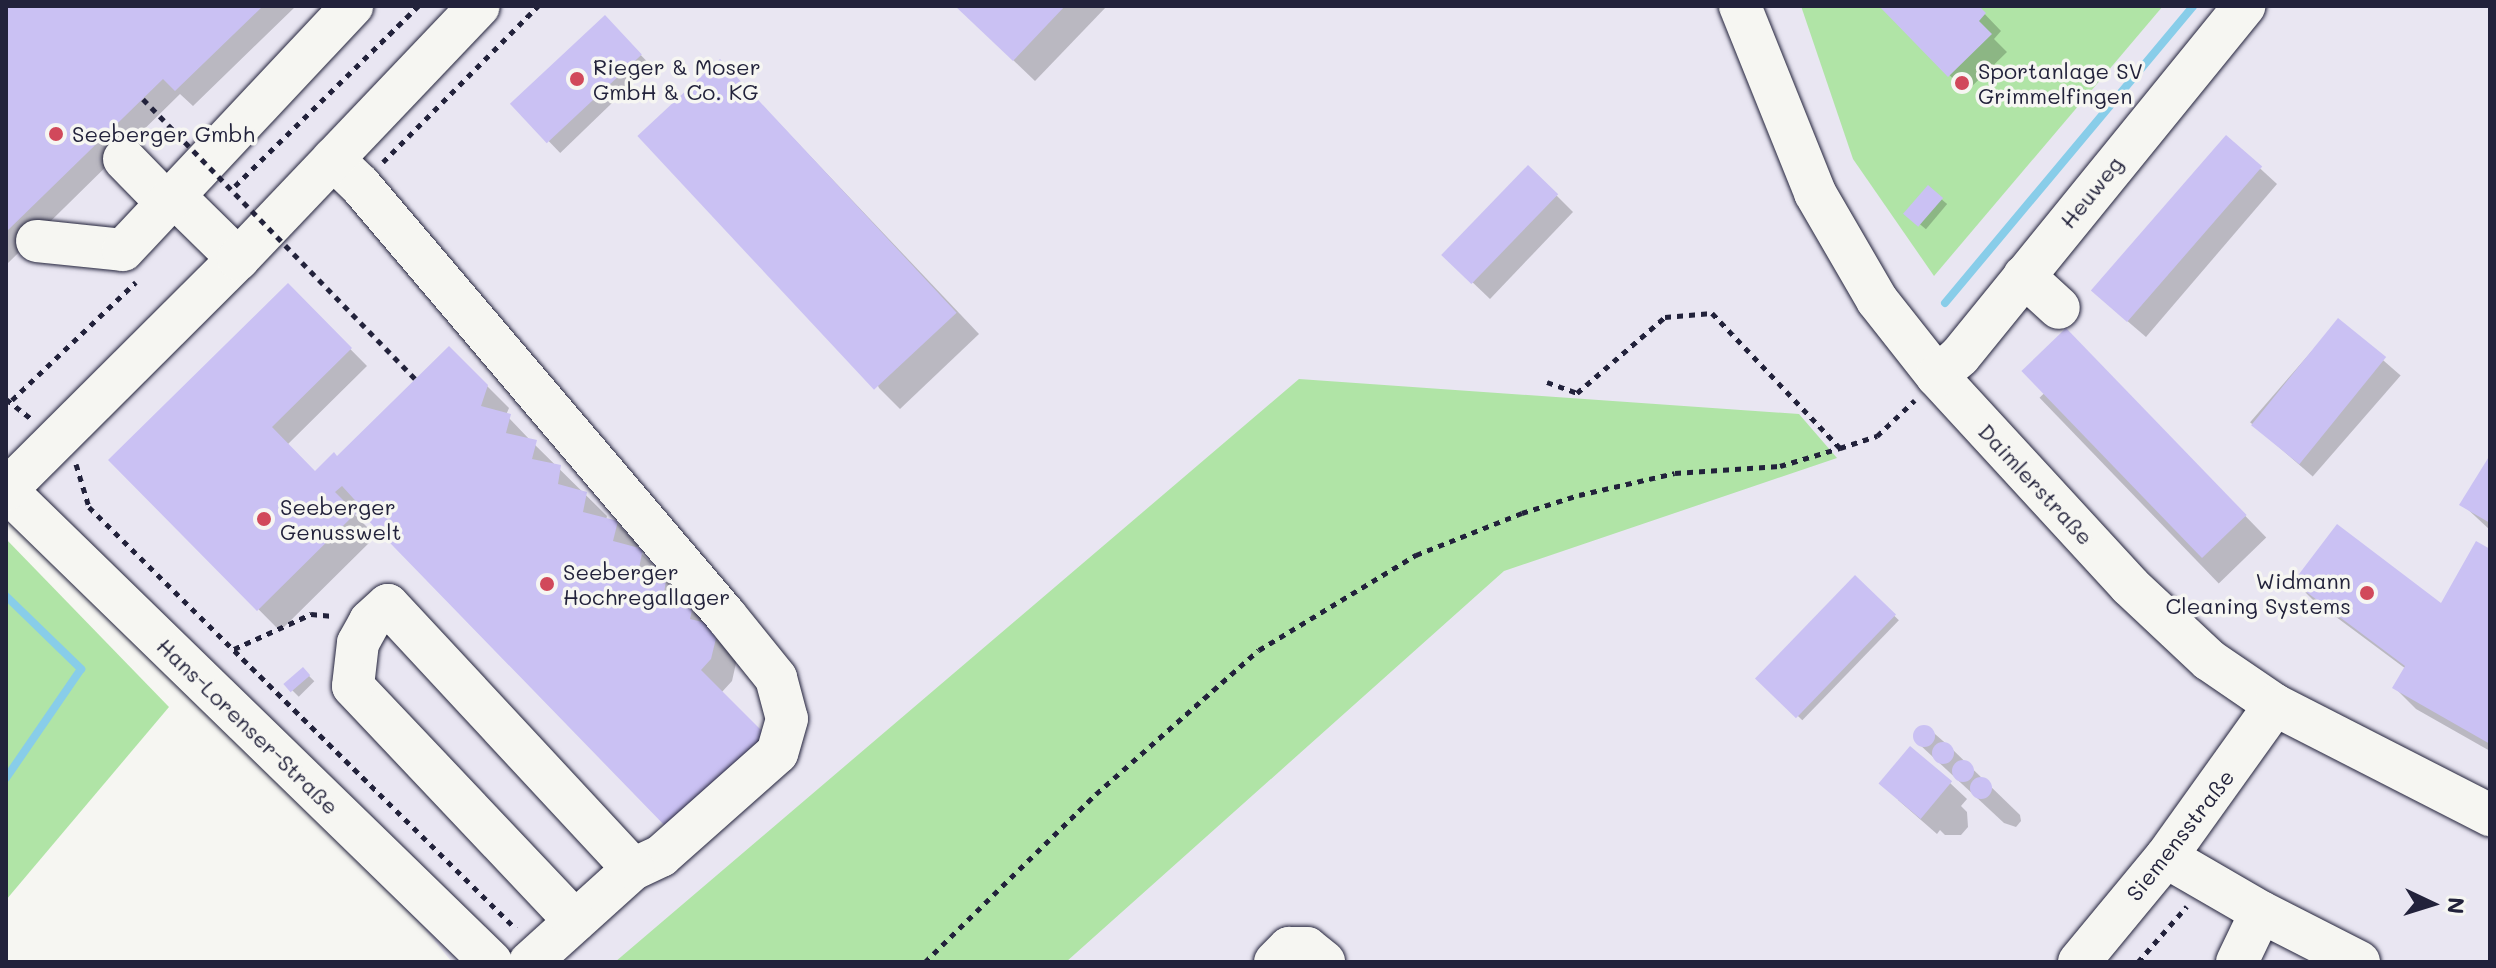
<!DOCTYPE html>
<meta charset="utf-8">
<style>
body{margin:0}
#map{position:relative;width:2496px;height:968px;overflow:hidden;background:#f6f6f2;font-family:Mali,sans-serif}
div>[style]{position:absolute}
.built>*{inset:0;background:#e9e6f2}
.green>*{inset:0;background:#b0e4a6}
.shadow>*{inset:0;background:#0003;transform-origin:0 0}
.stream>*{height:8px;margin:-4px;padding:0 4px;transform-origin:4px;border-radius:4px;background:#88cde9}
.building>*{inset:0;background:#cac1f3;transform-origin:0 0}
.round{border-radius:50%}
.path>*{height:5px;margin-top:-2.5px;transform-origin:0;background:repeating-linear-gradient(90deg,#22223b 0 6px,transparent 0 12px)}
.roads{filter:drop-shadow(0 0 2px #22223b) drop-shadow(0 0 2px #22223b)}
.minor>*{height:42px;margin:-21px;padding:0 21px;transform-origin:21px;border-radius:21px;background:#f6f6f2}
.path-bridge>*{height:5px;margin-top:-2.5px;transform-origin:0;background:repeating-linear-gradient(90deg,#22223b 0 6px,transparent 0 12px)}
.dots>*{width:22px;height:22px;translate:-50% -50%;box-sizing:border-box;border:4px solid #f6f6f2;border-radius:50%}
span{translate:-50% -50%;white-space:nowrap;text-align:center;line-height:1.15;-webkit-text-stroke:7px #f6f6f2;paint-order:stroke}
.poi-label{font-size:22px;color:#22223b}
.left{translate:0 -50%;text-align:left}
.right{translate:-100% -50%;text-align:right}
.street-label{font-size:22px;color:#22223b}
.frame{position:absolute;inset:0;border:8px solid #22223b;pointer-events:none}
.north{position:absolute;left:2392px;top:864px;width:80px;height:80px;-webkit-text-stroke:6px #f6f6f2;paint-order:stroke;rotate:94deg;font-size:22px;font-weight:700;line-height:32px;text-align:center;color:#22223b}
.north::after{content:'';display:block;margin:auto;width:28px;height:36px;background:#22223b;clip-path:polygon(50% 0,100% 100%,50% 72%,0 100%)}
</style>
<div id="map">
<div class="built">
<i style="clip-path:polygon(6px 6px,2490px 6px,2490px 962px,452px 962px,423px 927px,6px 512px)"></i>
</div>
<div class="green">
<i style="clip-path:polygon(1801px 6px,2163px 6px,1934px 276px,1853px 159px)"></i>
<i style="clip-path:polygon(1299px 379px,1799px 414px,1837px 458px,1504px 571px,1066px 962px,615px 962px)"></i>
<i style="clip-path:polygon(6px 539px,169px 707px,6px 900px)"></i>
</div>
<div class="shadow">
<i style="clip-path:polygon(6px 6px,296px 6px,193px 106px,180px 94px,6px 265px)"></i>
<i style="clip-path:polygon(957px 6px,1107px 6px,1035px 81px)"></i>
<i style="clip-path:polygon(1882px 6px,1977px 6px,2001px 31px,1994px 39px,2007px 52px,1966px 92px)"></i>
<i style="left:605px;top:18px;width:66px;height:126px;rotate:46deg"></i>
<i style="clip-path:polygon(741px 83px,979px 334px,900px 409px,879px 388px)"></i>
<i style="clip-path:polygon(2227px 138px,2277px 184px,2146px 337px,2111px 307px)"></i>
<i style="left:1928px;top:188px;width:25px;height:33px;rotate:40deg"></i>
<i style="clip-path:polygon(1556px 195px,1573px 212px,1490px 299px,1445px 256px)"></i>
<i style="clip-path:polygon(288px 286px,367px 366px,287px 445px,315px 474px,337px 458px,449px 348px,509px 408px,506px 415px,530px 440px,607px 516px,606px 520px,617px 523px,638px 545px,637px 549px,739px 650px,732px 681px,721px 693px,784px 757px,691px 848px,360px 510px,355px 515px,376px 536px,280px 631px,111px 460px)"></i>
<i style="left:2338px;top:321px;width:83px;height:134px;rotate:41deg"></i>
<i style="left:2087px;top:352px;width:258px;height:66px;rotate:46deg"></i>
<i style="clip-path:polygon(2490px 458px,2490px 530px,2462px 504px)"></i>
<i style="clip-path:polygon(2490px 551px,2490px 751px,2416px 709px,2395px 688px,2406px 669px,2312px 599px,2295px 582px,2441px 607px)"></i>
<i style="left:1855px;top:578px;width:61px;height:139px;rotate:44deg"></i>
<i style="left:303px;top:670px;width:16px;height:22px;rotate:45deg"></i>
<i style="clip-path:polygon(1922px 727px,1928px 728px,1950px 747px,2020px 815px,2021px 821px,2016px 827px,2004px 823px,1919px 744px,1915px 733px)"></i>
<i style="clip-path:polygon(1950px 783px,1967px 799px,1961px 806px,1967px 812px,1968px 827px,1961px 835px,1945px 835px,1940px 830px,1937px 834px,1898px 800px)"></i>
</div>
<div class="stream">
<i style="left:1945px;top:303px;width:387px;rotate:-50.1deg"></i>
<i style="left:6px;top:596px;width:105px;rotate:44.2deg"></i>
<i style="left:81px;top:669px;width:132px;rotate:124.5deg"></i>
</div>
<div class="building">
<i style="clip-path:polygon(6px 6px,263px 6px,175px 91px,163px 79px,6px 232px)"></i>
<i style="clip-path:polygon(955px 6px,1065px 6px,1013px 61px)"></i>
<i style="clip-path:polygon(1879px 6px,1979px 6px,1986px 13px,1979px 21px,1992px 34px,1948px 77px)"></i>
<i style="left:605px;top:15px;width:54px;height:130px;rotate:47deg"></i>
<i style="left:720px;top:59px;width:347px;height:113px;rotate:47deg"></i>
<i style="left:2226px;top:135px;width:48px;height:206px;rotate:41deg"></i>
<i style="left:1528px;top:165px;width:42px;height:125px;rotate:44deg"></i>
<i style="left:1928px;top:185px;width:20px;height:38px;rotate:41deg"></i>
<i style="clip-path:polygon(288px 283px,352px 348px,272px 427px,315px 471px,334px 452px,337px 456px,449px 346px,488px 385px,481px 406px,511px 414px,506px 433px,537px 440px,532px 459px,561px 465px,558px 484px,587px 492px,583px 512px,618px 521px,613px 541px,643px 549px,639px 568px,667px 574px,664px 593px,694px 601px,690px 619px,719px 626px,711px 659px,701px 670px,765px 734px,668px 829px,360px 512px,363px 509px,342px 486px,335px 492px,356px 513px,257px 611px,108px 460px)"></i>
<i style="left:2338px;top:318px;width:62px;height:138px;rotate:39deg"></i>
<i style="left:2066px;top:328px;width:260px;height:62px;rotate:46deg"></i>
<i style="clip-path:polygon(2490px 455px,2490px 523px,2459px 505px)"></i>
<i style="clip-path:polygon(2337px 524px,2441px 603px,2476px 541px,2490px 549px,2490px 744px,2392px 688px,2405px 666px,2293px 582px)"></i>
<i style="left:1855px;top:575px;width:57px;height:144px;rotate:44deg"></i>
<i style="left:303px;top:667px;width:11px;height:26px;rotate:49deg"></i>
<i class="round" style="left:1913px;top:725px;width:22px;height:22px"></i>
<i class="round" style="left:1932px;top:742px;width:22px;height:22px"></i>
<i style="left:1910px;top:746px;width:55px;height:49px;rotate:40deg"></i>
<i class="round" style="left:1952px;top:760px;width:22px;height:22px"></i>
<i class="round" style="left:1970px;top:777px;width:22px;height:22px"></i>
</div>
<div class="path">
<i style="left:383px;top:162px;width:220px;rotate:-45.2deg"></i>
<i style="left:235px;top:186px;width:257px;rotate:-44.5deg"></i>
<i style="left:1547px;top:382px;width:32px;rotate:20deg"></i>
<i style="left:1577px;top:393px;width:116px;rotate:-40.8deg"></i>
<i style="left:1665px;top:317px;width:47px;rotate:-4.9deg"></i>
<i style="left:1712px;top:313px;width:186px;rotate:46.5deg"></i>
<i style="left:6px;top:399px;width:34px;rotate:38deg"></i>
<i style="left:12px;top:400px;width:171px;rotate:-43.6deg"></i>
<i style="left:76px;top:464px;width:45px;rotate:73.2deg"></i>
<i style="left:89px;top:507px;width:600px;rotate:44.66deg"></i>
<i style="left:234px;top:649px;width:85px;rotate:-24.4deg"></i>
<i style="left:311px;top:614px;width:22px;rotate:5deg"></i>
<i style="left:925px;top:962px;width:240px;rotate:-44.5deg"></i>
<i style="left:1096px;top:794px;width:217px;rotate:-41.5deg"></i>
<i style="left:1259px;top:650px;width:184px;rotate:-31.2deg"></i>
<i style="left:1416px;top:555px;width:114px;rotate:-21.6deg"></i>
<i style="left:1522px;top:513px;width:60px;rotate:-17.5deg"></i>
<i style="left:1579px;top:495px;width:98px;rotate:-12.9deg"></i>
<i style="left:1675px;top:473px;width:105px;rotate:-3.8deg"></i>
<i style="left:1780px;top:466px;width:63px;rotate:-16.7deg"></i>
<i style="left:1840px;top:448px;width:39px;rotate:-18deg"></i>
<i style="left:1877px;top:436px;width:52px;rotate:-43.5deg"></i>
<i style="left:2138px;top:962px;width:74px;rotate:-48.8deg"></i>
</div>
<div class="roads">
<div class="minor">
<i style="left:1740px;top:6px;width:201px;rotate:68.1deg"></i>
<i style="left:1815px;top:193px;width:124px;rotate:59.9deg"></i>
<i style="left:1877px;top:300px;width:97px;rotate:51.7deg"></i>
<i style="left:1937px;top:376px;width:285px;rotate:47.4deg"></i>
<i style="left:2130px;top:586px;width:108px;rotate:43.1deg"></i>
<i style="left:2209px;top:660px;width:80px;rotate:34.3deg"></i>
<i style="left:2275px;top:705px;width:242px;rotate:27.1deg"></i>
<i style="left:124px;top:159px;width:62px;rotate:45.7deg"></i>
<i style="left:333px;top:159px;width:37px;rotate:44deg"></i>
<i style="left:360px;top:185px;width:565px;rotate:49.66deg"></i>
<i style="left:726px;top:616px;width:80px;rotate:51.1deg"></i>
<i style="left:776px;top:678px;width:42px;rotate:75deg"></i>
<i style="left:787px;top:719px;width:35px;rotate:106deg"></i>
<i style="left:777px;top:753px;width:155px;rotate:138.4deg"></i>
<i style="left:661px;top:856px;width:31px;rotate:155deg"></i>
<i style="left:633px;top:869px;width:139px;rotate:137.9deg"></i>
<i style="left:174px;top:196px;width:90px;rotate:44.5deg"></i>
<i style="left:37px;top:241px;width:86px;rotate:6deg"></i>
<i style="left:123px;top:250px;width:335px;rotate:-46.8deg"></i>
<i style="left:2024px;top:276px;width:47px;rotate:42.4deg"></i>
<i style="left:1937px;top:376px;width:30px;rotate:-41deg"></i>
<i style="left:1960px;top:356px;width:451px;rotate:-50.9deg"></i>
<i style="left:6px;top:490px;width:677px;rotate:44.22deg"></i>
<i style="left:6px;top:490px;width:327px;rotate:-44.9deg"></i>
<i style="left:238px;top:259px;width:349px;rotate:-46.4deg"></i>
<i style="left:2166px;top:857px;width:110px;rotate:30.1deg"></i>
<i style="left:2261px;top:912px;width:110px;rotate:27deg"></i>
<i style="left:575px;top:921px;width:323px;rotate:-133.4deg"></i>
<i style="left:353px;top:686px;width:43px;rotate:-83.4deg"></i>
<i style="left:358px;top:643px;width:25px;rotate:-61deg"></i>
<i style="left:370px;top:621px;width:24px;rotate:-42deg"></i>
<i style="left:388px;top:605px;width:360px;rotate:47.1deg"></i>
<i style="left:1275px;top:962px;width:20px;rotate:-45deg"></i>
<i style="left:1289px;top:948px;width:18px"></i>
<i style="left:1307px;top:948px;width:22px;rotate:39deg"></i>
<i style="left:2079px;top:962px;width:136px;rotate:-50.4deg"></i>
<i style="left:2166px;top:857px;width:187px;rotate:-54.4deg"></i>
<i style="left:2237px;top:962px;width:55px;rotate:-64.4deg"></i>
</div>
</div>
<div class="path-bridge">
<i style="left:143px;top:99px;width:390px;rotate:45.8deg"></i>
</div>
<div class="dots">
<i style="left:577px;top:79px;background:#d1495b"></i>
<i style="left:1962px;top:83px;background:#d1495b"></i>
<i style="left:56px;top:134px;background:#d1495b"></i>
<i style="left:264px;top:519px;background:#d1495b"></i>
<i style="left:547px;top:584px;background:#d1495b"></i>
<i style="left:2367px;top:593px;background:#d1495b"></i>
</div>
<div class="poi-label">
<span class="left" style="left:593px;top:79px">Rieger &amp; Moser<br>GmbH &amp; Co. KG</span>
<span class="left" style="left:1978px;top:83px">Sportanlage SV<br>Grimmelfingen</span>
<span class="left" style="left:72px;top:134px">Seeberger Gmbh</span>
<span class="left" style="left:280px;top:519px">Seeberger<br>Genusswelt</span>
<span class="left" style="left:563px;top:584px">Seeberger<br>Hochregallager</span>
<span class="right" style="left:2351px;top:593px">Widmann<br>Cleaning Systems</span>
</div>
<div class="street-label">
<span style="left:2091px;top:192px;rotate:-51deg">Heuweg</span>
<span style="left:2036px;top:484px;rotate:47deg">Daimlerstraße</span>
<span style="left:248px;top:726px;rotate:44deg">Hans-Lorenser-Straße</span>
<span style="left:2180px;top:835px;rotate:-52deg">Siemensstraße</span>
</div>
<div class="frame"></div>
<div class="north">N</div>
</div>
